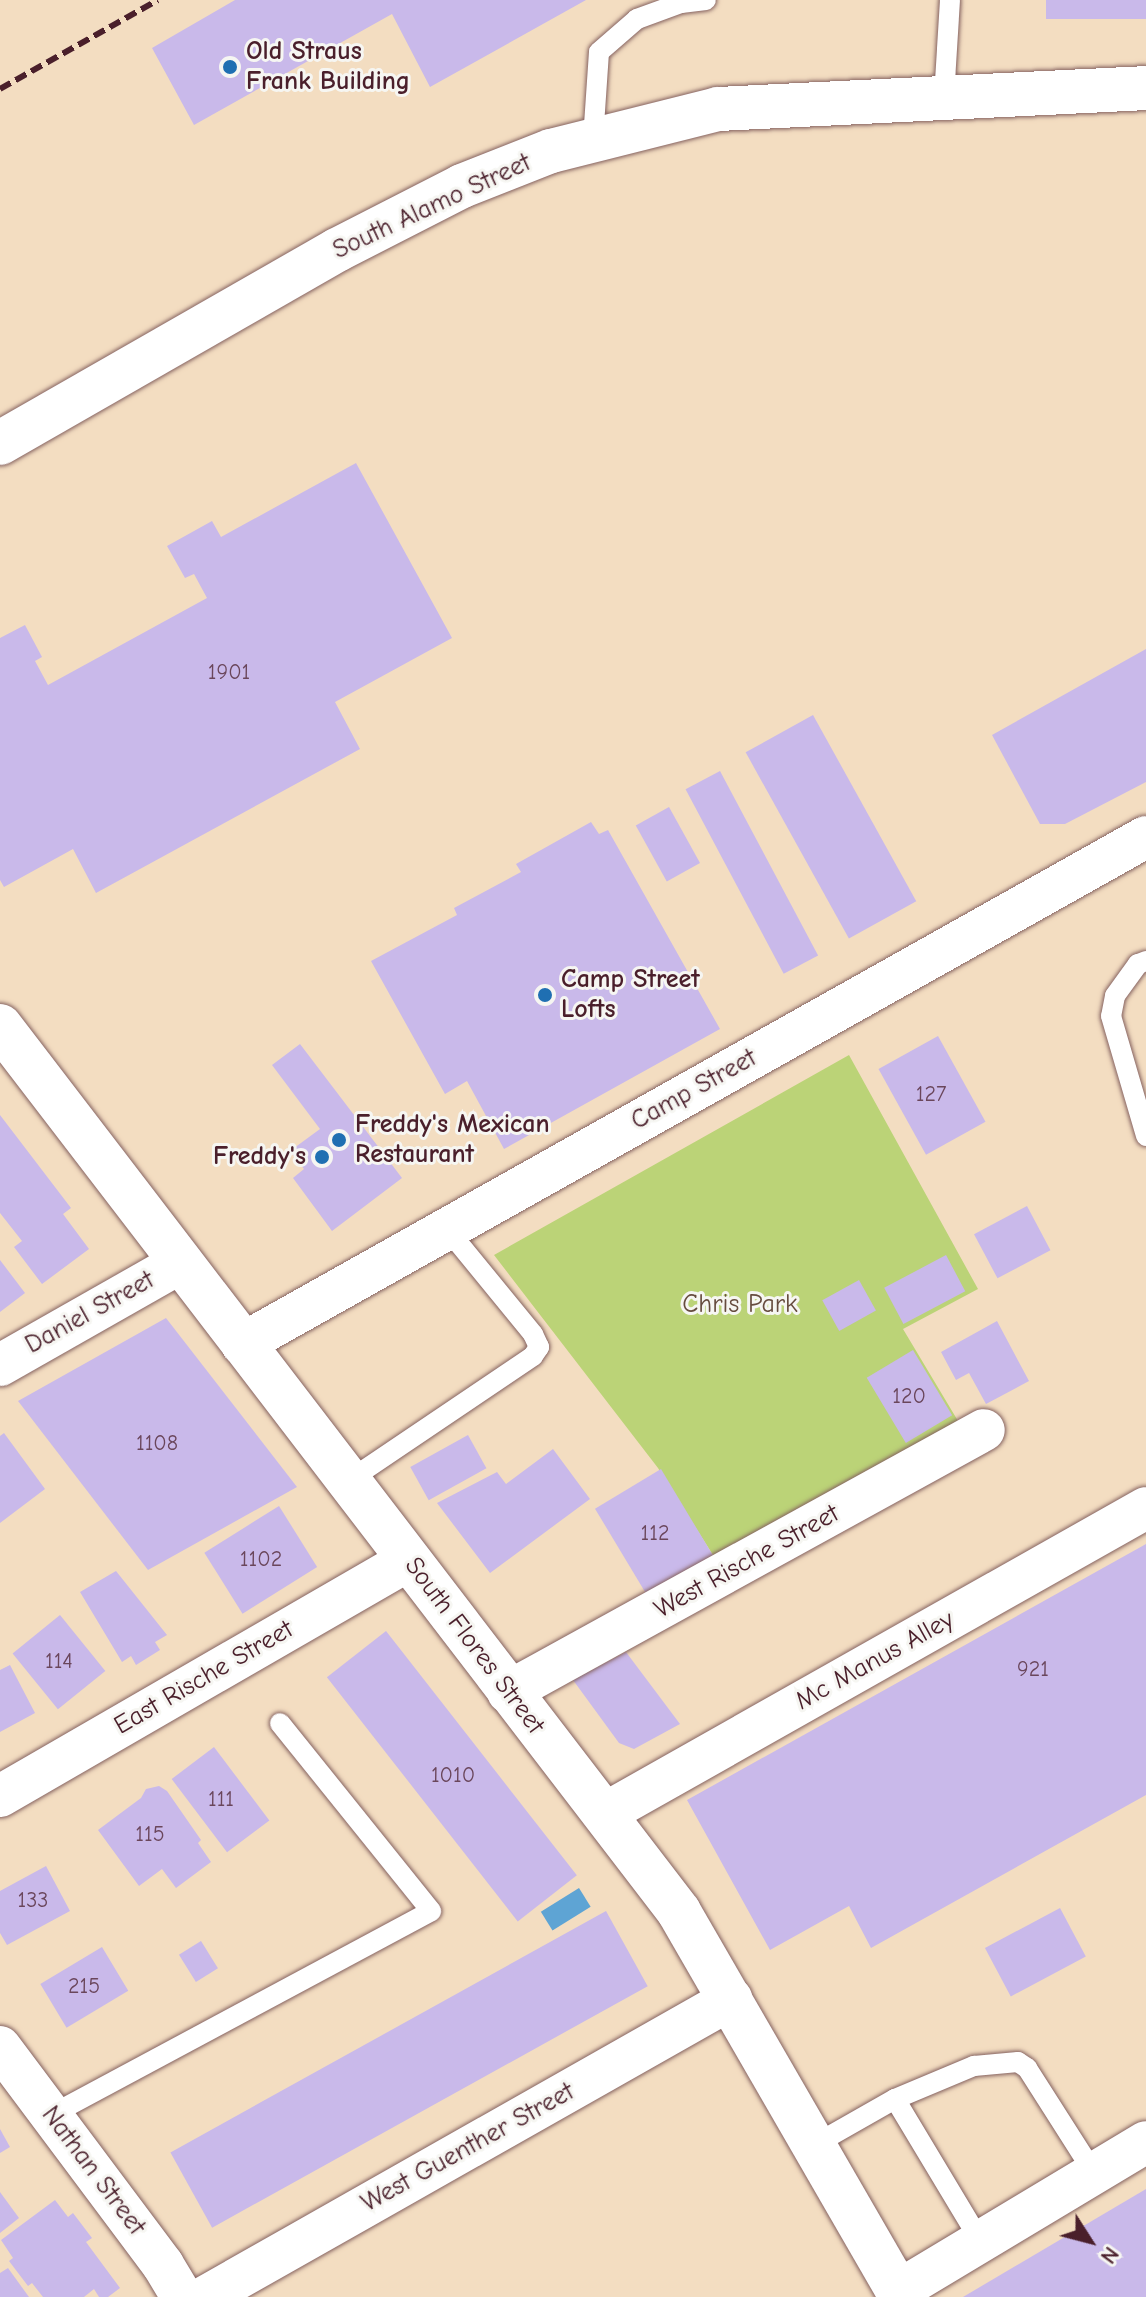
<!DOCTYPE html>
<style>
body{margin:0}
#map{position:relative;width:1146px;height:2297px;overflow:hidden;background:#f3ddc1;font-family:"Comic Neue",sans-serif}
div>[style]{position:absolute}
.green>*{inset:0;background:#bbd377}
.water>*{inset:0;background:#5ea4d4;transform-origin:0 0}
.building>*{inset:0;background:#c9b9ea;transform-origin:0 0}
.roads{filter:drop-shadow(0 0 2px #856260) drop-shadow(0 0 2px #856260)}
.service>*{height:20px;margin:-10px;padding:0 10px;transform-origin:10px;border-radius:10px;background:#fff}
.minor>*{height:42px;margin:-21px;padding:0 21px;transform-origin:21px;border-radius:21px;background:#fff}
.secondary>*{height:44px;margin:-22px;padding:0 22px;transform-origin:22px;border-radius:22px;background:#fff}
.rail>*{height:6px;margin-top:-3px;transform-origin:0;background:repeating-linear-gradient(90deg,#4a1f2b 0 12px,transparent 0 18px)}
.dots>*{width:22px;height:22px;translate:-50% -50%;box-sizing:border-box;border:4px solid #f6f6f2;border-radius:50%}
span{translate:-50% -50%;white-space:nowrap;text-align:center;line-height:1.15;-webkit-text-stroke:6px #f6f6f2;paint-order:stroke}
.number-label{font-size:22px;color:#6a465b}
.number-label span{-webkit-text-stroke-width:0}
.poi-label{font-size:26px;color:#4a1f2b;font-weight:700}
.left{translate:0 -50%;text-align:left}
.right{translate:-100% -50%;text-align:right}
.street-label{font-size:26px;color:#4a1f2b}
.park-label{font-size:26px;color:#664c3e}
.north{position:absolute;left:1050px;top:2201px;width:80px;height:80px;-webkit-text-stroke:6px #f6f6f2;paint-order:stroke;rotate:126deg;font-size:22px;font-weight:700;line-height:32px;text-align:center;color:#4a1f2b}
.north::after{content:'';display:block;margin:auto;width:28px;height:36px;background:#4a1f2b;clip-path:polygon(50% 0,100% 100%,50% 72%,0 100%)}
</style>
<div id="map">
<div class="green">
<i style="clip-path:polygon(849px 1055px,978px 1289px,903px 1329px,961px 1426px,718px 1563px,658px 1468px,494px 1255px)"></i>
</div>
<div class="water">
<i style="left:579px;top:1888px;width:22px;height:45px;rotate:58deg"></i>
</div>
<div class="building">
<i style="clip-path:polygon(235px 0,586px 0,430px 87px,392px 14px,194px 125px,152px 48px)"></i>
<i style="left:1046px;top:0;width:100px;height:19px"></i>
<i style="clip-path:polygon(356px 463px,452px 638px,335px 702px,360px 749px,96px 893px,73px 849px,4px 887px,0 880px,0 638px,25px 625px,42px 657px,35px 661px,48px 685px,207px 598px,194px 574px,185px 578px,167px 546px,212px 521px,221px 537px)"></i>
<i style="clip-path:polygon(1146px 649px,1146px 782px,1065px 824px,1040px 824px,992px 735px)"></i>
<i style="left:813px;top:715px;width:213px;height:77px;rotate:61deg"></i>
<i style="left:720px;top:771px;width:209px;height:39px;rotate:62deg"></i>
<i style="left:669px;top:807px;width:64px;height:38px;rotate:61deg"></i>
<i style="clip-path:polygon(591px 822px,599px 834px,608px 830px,720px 1029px,504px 1149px,467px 1081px,445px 1094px,371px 961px,457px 915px,454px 908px,521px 872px,516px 864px)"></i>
<i style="left:938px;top:1036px;width:98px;height:68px;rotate:61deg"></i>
<i style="clip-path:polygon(300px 1044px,402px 1178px,332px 1231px,293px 1178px,304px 1169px,290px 1151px,320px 1129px,272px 1065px)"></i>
<i style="clip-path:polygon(0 1115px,71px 1208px,63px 1214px,89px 1249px,42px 1284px,14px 1247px,22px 1241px,0 1213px)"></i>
<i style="left:1027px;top:1206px;width:50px;height:60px;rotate:62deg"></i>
<i style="left:946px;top:1255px;width:41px;height:70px;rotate:62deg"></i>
<i style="clip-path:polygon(0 1260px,25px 1293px,0 1312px)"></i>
<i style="left:859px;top:1280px;width:35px;height:42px;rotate:61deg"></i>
<i style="clip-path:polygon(166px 1318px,297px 1487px,148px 1570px,18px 1401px)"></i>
<i style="clip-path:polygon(997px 1321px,1029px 1381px,986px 1404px,969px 1373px,956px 1380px,941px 1352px)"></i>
<i style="left:913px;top:1350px;width:76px;height:54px;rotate:59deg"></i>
<i style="clip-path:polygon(4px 1433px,45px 1489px,0 1523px,0 1436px)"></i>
<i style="left:468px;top:1435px;width:38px;height:66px;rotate:61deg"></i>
<i style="clip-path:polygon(553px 1449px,590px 1499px,490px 1573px,437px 1503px,497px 1472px,506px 1484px)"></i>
<i style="left:661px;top:1469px;width:106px;height:77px;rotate:59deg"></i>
<i style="left:279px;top:1506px;width:72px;height:88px;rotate:58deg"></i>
<i style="clip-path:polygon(1146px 1544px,1146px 1795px,871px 1948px,849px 1906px,770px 1950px,687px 1800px)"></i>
<i style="clip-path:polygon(116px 1571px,167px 1635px,155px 1642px,160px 1650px,136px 1665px,131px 1656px,122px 1662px,80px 1592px)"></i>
<i style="left:60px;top:1615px;width:72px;height:61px;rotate:51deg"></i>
<i style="left:386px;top:1631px;width:310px;height:75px;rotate:52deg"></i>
<i style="clip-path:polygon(626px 1652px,680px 1724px,634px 1749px,619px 1743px,573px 1680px)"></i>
<i style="clip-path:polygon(10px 1665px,35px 1713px,0 1732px,0 1670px)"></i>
<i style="left:214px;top:1747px;width:92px;height:53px;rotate:53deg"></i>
<i style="clip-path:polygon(159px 1786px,167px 1791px,201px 1840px,198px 1843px,211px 1862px,176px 1888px,162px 1869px,139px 1886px,98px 1830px,141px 1798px,146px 1789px)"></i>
<i style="clip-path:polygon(46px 1866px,70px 1911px,7px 1945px,0 1933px,0 1891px)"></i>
<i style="left:1060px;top:1908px;width:55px;height:85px;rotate:62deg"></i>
<i style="left:606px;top:1911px;width:86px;height:498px;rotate:61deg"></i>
<i style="left:201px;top:1941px;width:32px;height:26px;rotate:58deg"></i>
<i style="left:102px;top:1947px;width:51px;height:72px;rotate:59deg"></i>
<i style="clip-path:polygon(0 2129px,10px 2147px,0 2153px)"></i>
<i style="clip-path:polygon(1146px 2189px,1146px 2297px,963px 2297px)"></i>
<i style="clip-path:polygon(0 2192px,19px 2218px,0 2233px)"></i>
<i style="clip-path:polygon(55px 2200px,68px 2217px,73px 2213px,92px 2238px,86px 2242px,120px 2288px,108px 2297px,99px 2297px,94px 2289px,84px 2297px,43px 2297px,32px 2283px,28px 2286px,9px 2261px,13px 2258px,1px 2240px)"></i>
<i style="clip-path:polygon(8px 2268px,29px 2297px,0 2297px,0 2273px)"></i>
</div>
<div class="roads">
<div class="service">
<i style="left:944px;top:98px;width:98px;rotate:-86.5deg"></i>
<i style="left:593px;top:140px;width:88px;rotate:-86.1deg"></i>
<i style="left:599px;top:52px;width:50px;rotate:-41deg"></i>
<i style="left:637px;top:19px;width:47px;rotate:-20deg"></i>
<i style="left:681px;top:3px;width:25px;rotate:-7deg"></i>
<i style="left:1146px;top:961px;width:9px;rotate:159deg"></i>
<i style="left:1138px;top:964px;width:39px;rotate:126deg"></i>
<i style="left:1115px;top:996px;width:20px;rotate:101deg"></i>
<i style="left:1111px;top:1016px;width:125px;rotate:73.7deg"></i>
<i style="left:348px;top:1481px;width:223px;rotate:-34deg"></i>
<i style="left:533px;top:1356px;width:11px;rotate:-56deg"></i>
<i style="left:539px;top:1347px;width:14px;rotate:-115deg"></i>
<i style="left:533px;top:1334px;width:136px;rotate:-129.3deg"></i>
<i style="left:895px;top:2099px;width:86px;rotate:-22.7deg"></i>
<i style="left:974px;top:2066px;width:44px;rotate:-5.2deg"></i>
<i style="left:1018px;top:2062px;width:11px;rotate:34deg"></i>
<i style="left:1027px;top:2068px;width:125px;rotate:57.5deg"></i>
<i style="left:51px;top:2115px;width:431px;rotate:-28.2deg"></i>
<i style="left:431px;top:1911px;width:241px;rotate:-128.8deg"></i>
<i style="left:814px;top:2145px;width:93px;rotate:-29.6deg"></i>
<i style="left:895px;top:2099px;width:167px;rotate:59deg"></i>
</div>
<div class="minor">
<i style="left:242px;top:1344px;width:1036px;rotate:-29.29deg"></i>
<i style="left:0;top:1365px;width:208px;rotate:-29.6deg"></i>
<i style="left:508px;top:1692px;width:543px;rotate:-28.83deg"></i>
<i style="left:0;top:1796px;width:472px;rotate:-30deg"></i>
<i style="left:604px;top:1814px;width:622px;rotate:-29.45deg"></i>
<i style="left:0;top:2047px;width:272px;rotate:53.2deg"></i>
<i style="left:163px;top:2265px;width:37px;rotate:59deg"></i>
<i style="left:898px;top:2291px;width:289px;rotate:-31deg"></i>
<i style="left:205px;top:2297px;width:605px;rotate:-29.53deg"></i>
</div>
<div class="secondary">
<i style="left:0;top:443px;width:388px;rotate:-29.8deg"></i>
<i style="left:337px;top:250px;width:140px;rotate:-27.1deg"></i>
<i style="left:462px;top:186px;width:96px;rotate:-21.5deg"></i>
<i style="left:551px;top:151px;width:172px;rotate:-14.1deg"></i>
<i style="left:718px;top:109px;width:429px;rotate:-2.8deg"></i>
<i style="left:0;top:1026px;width:1116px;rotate:52.53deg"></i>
<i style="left:679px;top:1912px;width:444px;rotate:60deg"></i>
</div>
</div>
<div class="rail">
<i style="left:0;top:89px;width:181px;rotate:-29.4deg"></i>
</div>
<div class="dots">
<i style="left:230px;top:67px;background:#1f6fb2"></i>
<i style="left:545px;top:995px;background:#1f6fb2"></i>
<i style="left:339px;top:1140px;background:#1f6fb2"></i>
<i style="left:322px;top:1157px;background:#1f6fb2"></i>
</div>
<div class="number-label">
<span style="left:229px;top:673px">1901</span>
<span style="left:931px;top:1095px">127</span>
<span style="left:909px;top:1397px">120</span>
<span style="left:157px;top:1444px">1108</span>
<span style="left:655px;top:1534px">112</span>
<span style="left:261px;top:1560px">1102</span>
<span style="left:59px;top:1662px">114</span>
<span style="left:1033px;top:1670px">921</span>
<span style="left:453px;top:1776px">1010</span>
<span style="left:221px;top:1800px">111</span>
<span style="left:150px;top:1835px">115</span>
<span style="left:33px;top:1901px">133</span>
<span style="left:84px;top:1987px">215</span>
</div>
<div class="poi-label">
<span class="left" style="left:246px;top:67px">Old Straus<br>Frank Building</span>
<span class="left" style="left:561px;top:995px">Camp Street<br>Lofts</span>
<span class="left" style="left:355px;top:1140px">Freddy's Mexican<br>Restaurant</span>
<span class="right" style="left:306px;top:1157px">Freddy's</span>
</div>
<div class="street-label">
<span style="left:432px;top:207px;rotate:-25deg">South Alamo Street</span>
<span style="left:694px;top:1090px;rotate:-29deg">Camp Street</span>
<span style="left:90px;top:1313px;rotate:-29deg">Daniel Street</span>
<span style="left:747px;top:1562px;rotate:-29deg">West Rische Street</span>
<span style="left:474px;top:1646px;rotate:53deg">South Flores Street</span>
<span style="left:875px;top:1661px;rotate:-29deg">Mc Manus Alley</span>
<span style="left:204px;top:1678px;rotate:-30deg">East Rische Street</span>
<span style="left:468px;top:2148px;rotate:-29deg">West Guenther Street</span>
<span style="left:93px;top:2171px;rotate:53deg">Nathan Street</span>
</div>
<div class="park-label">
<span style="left:740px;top:1305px">Chris Park</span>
</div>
<div class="north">N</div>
</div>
